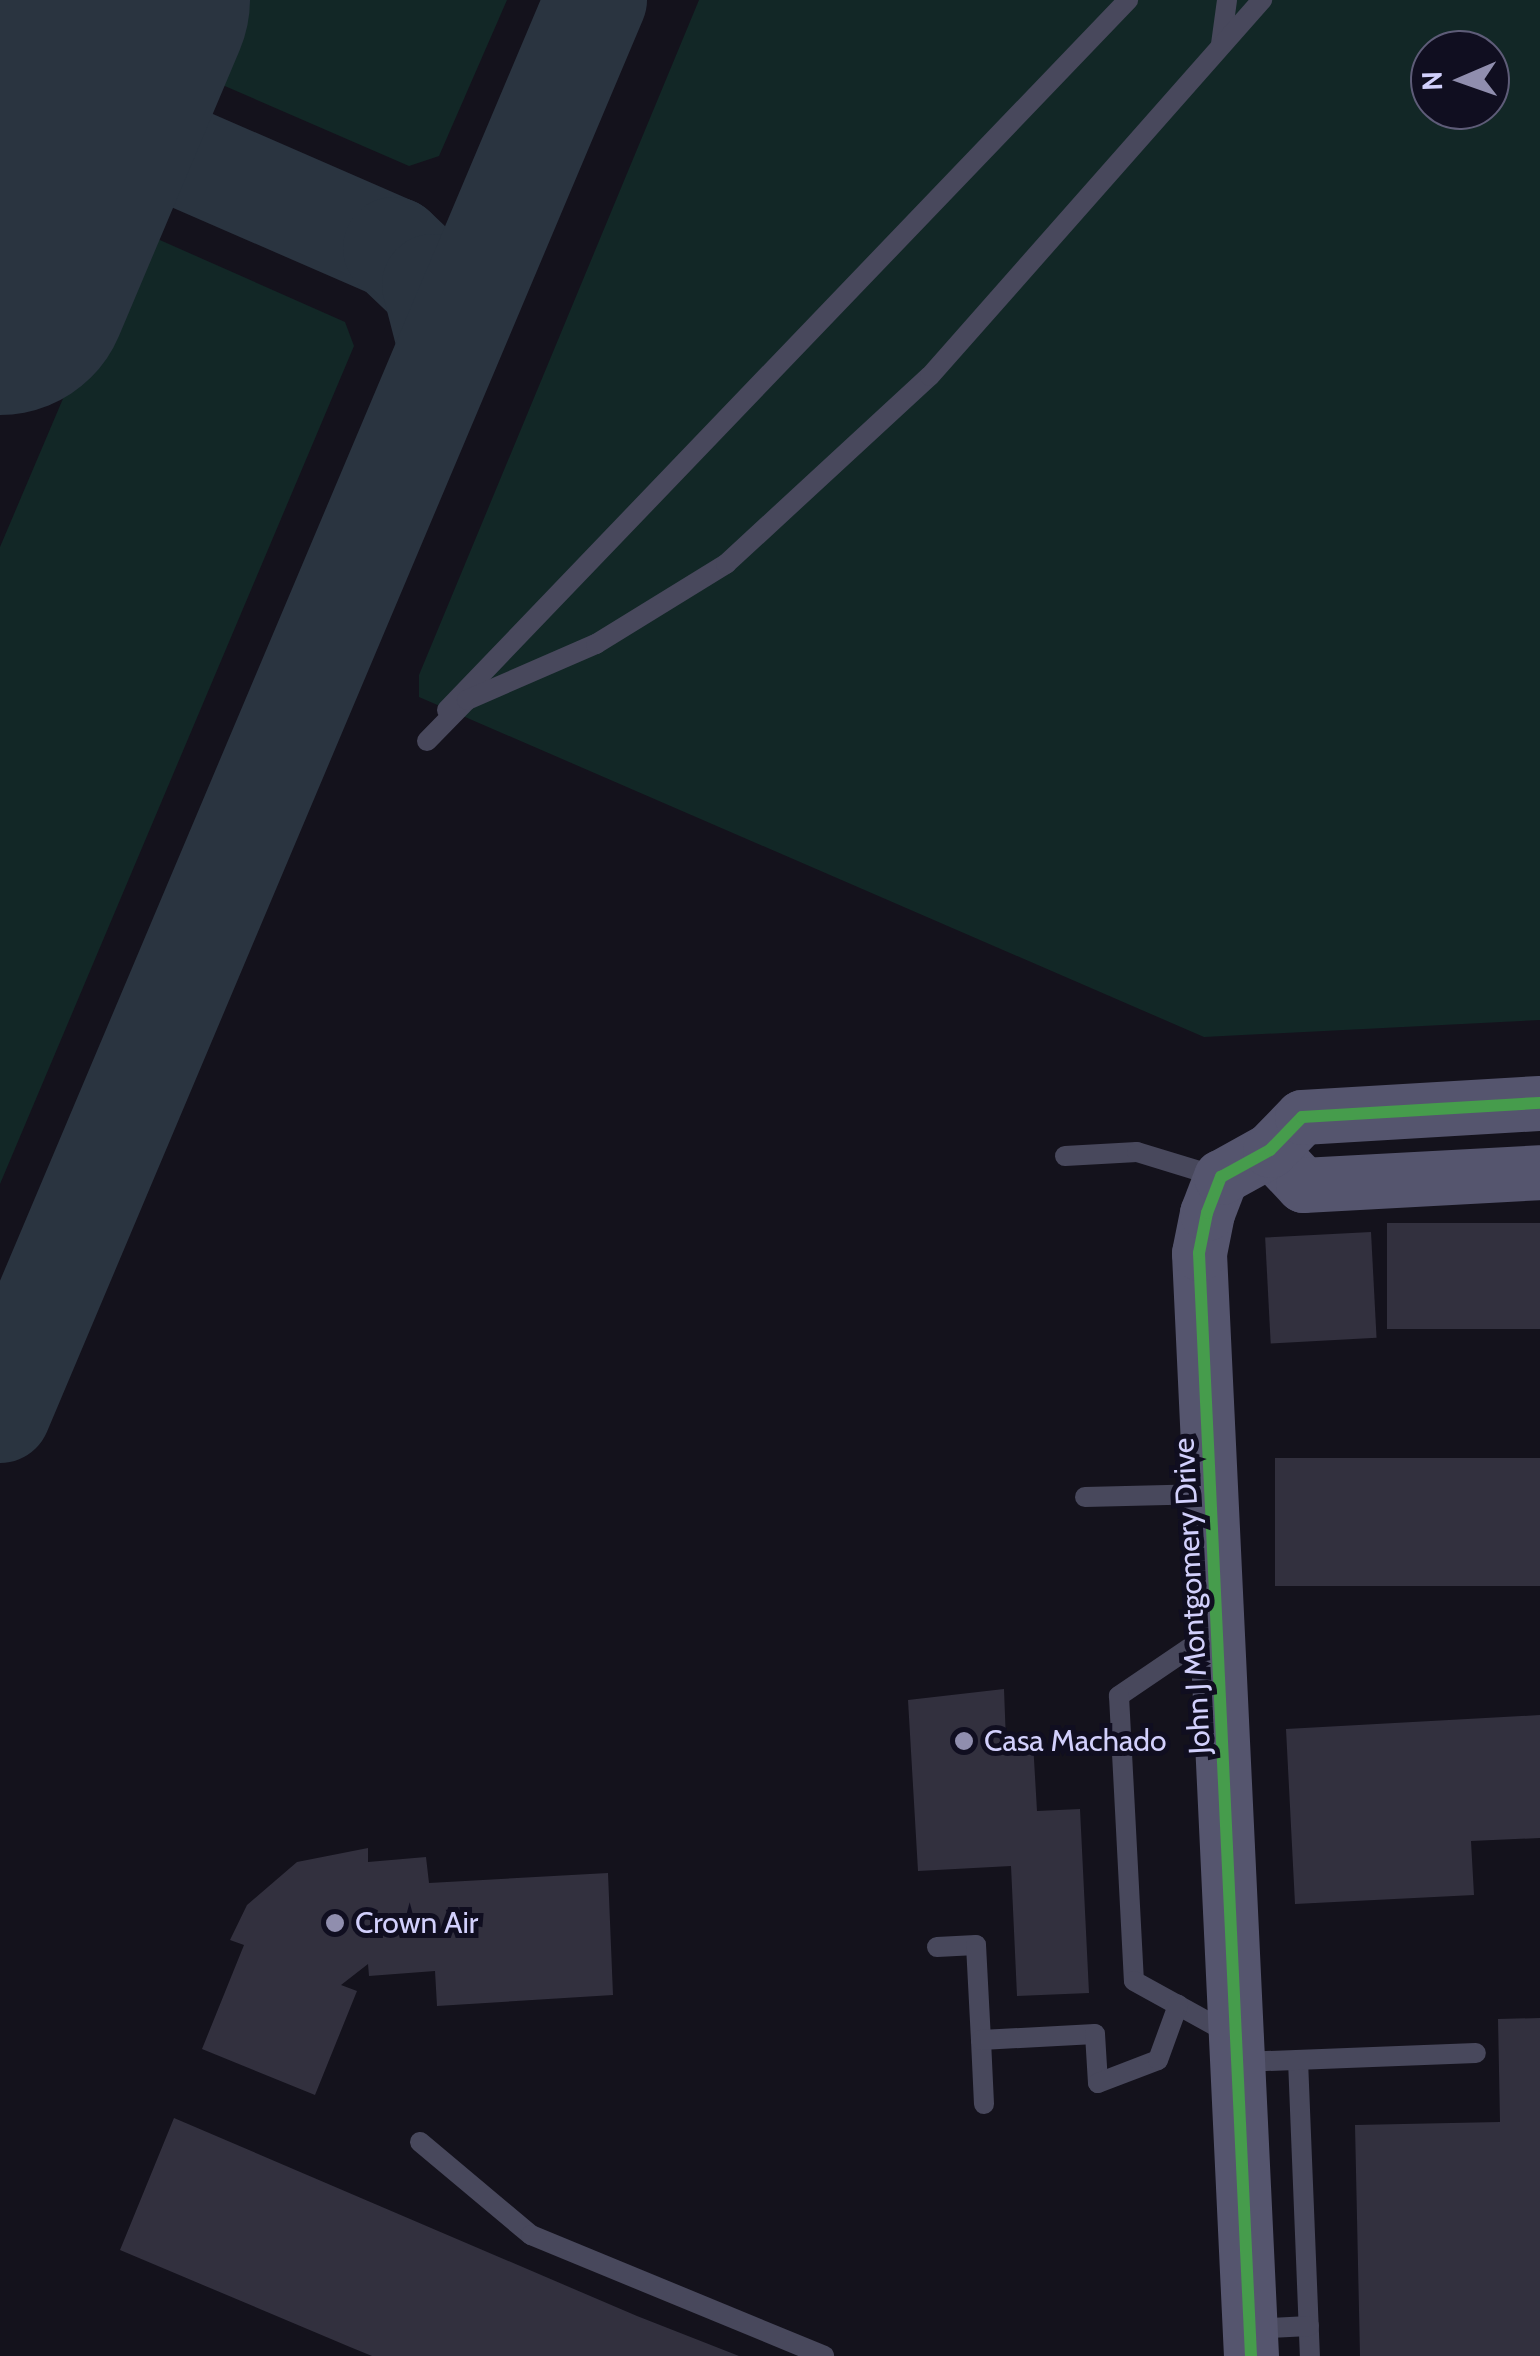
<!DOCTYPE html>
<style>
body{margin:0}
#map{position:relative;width:1540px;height:2356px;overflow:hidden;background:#14121c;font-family:Cabin,sans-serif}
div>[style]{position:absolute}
.green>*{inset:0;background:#122726}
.taxiway>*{height:102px;margin:-51px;padding:0 51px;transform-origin:51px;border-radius:51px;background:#2a3440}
.runway>*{height:258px;margin:-129px;padding:0 129px;transform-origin:129px;border-radius:129px;background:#2a3440}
.building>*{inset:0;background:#32303e;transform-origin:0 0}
.lane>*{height:20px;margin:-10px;padding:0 10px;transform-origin:10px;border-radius:10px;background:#48485c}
.secondary>*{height:55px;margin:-27.5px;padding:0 27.5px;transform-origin:27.5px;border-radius:27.5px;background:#55556e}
.cycleway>*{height:12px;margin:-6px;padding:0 6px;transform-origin:6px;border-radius:6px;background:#469c4c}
.dots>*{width:28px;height:28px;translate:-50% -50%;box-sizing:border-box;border:5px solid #100e20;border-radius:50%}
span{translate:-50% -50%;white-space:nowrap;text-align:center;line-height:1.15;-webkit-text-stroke:10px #100e20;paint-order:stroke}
.street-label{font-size:30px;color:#d2d0fc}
.poi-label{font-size:30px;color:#d2d0fc}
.left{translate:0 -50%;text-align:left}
.north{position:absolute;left:1410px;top:30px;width:100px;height:100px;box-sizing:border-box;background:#100e20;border:2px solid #5e5c78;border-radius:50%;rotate:268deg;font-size:28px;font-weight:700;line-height:40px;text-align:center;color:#d2d0fc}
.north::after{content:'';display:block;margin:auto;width:35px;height:45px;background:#908eae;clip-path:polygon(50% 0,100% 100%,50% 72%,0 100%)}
</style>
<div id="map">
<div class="green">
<i style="clip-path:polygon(229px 0,507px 0,439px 156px,409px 166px,211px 80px,207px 51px)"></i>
<i style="clip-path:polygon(evenodd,699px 0,1540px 0,1540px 1020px,1204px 1037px,419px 697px,419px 675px,699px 0,1430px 50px,1490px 50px,1490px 110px,1430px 110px,1430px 50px)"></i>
<i style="clip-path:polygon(135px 229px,345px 322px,354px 346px,0 1184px,0 547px)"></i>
</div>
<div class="taxiway">
<i style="left:0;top:77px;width:430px;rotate:23.5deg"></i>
<i style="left:394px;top:248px;width:54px;rotate:43.5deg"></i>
<i style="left:433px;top:285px;width:64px;rotate:75.5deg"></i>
<i style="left:0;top:1412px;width:1533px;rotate:-67.12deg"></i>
</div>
<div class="runway">
<i style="left:0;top:286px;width:311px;rotate:-67.1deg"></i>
</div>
<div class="building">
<i style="left:1540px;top:1223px;width:106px;height:153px;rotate:90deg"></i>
<i style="left:1371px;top:1232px;width:106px;height:106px;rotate:87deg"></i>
<i style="left:1540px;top:1458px;width:128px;height:265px;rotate:90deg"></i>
<i style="clip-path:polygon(1004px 1689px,1006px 1742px,1033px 1742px,1037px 1811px,1080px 1809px,1089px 1993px,1017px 1996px,1011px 1866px,918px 1871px,908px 1700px)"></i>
<i style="clip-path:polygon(1540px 1715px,1540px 1838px,1471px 1841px,1474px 1895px,1295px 1904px,1286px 1729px)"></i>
<i style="clip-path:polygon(368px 1848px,368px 1862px,426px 1857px,429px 1883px,608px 1873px,613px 1995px,437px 2006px,435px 1971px,369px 1976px,368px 1964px,341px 1985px,357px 1991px,315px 2095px,202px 2049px,244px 1945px,230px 1940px,247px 1905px,297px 1862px)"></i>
<i style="clip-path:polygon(1540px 2018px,1540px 2356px,1360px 2356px,1355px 2125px,1500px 2122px,1498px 2019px)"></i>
<i style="clip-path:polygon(174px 2118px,637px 2316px,739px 2356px,372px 2356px,350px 2347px,120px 2250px)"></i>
</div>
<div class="lane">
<i style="left:1221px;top:44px;width:44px;rotate:-82.2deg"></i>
<i style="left:447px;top:710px;width:984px;rotate:-46.19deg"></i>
<i style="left:427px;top:741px;width:57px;rotate:-45.7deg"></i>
<i style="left:467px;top:700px;width:141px;rotate:-23.5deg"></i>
<i style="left:596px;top:644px;width:153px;rotate:-31.6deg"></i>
<i style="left:726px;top:564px;width:277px;rotate:-42.7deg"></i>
<i style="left:930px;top:376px;width:502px;rotate:-48.56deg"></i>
<i style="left:1065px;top:1156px;width:72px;rotate:-3.2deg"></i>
<i style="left:1137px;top:1152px;width:86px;rotate:17deg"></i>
<i style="left:1085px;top:1497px;width:123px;rotate:-1.4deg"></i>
<i style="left:1213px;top:1632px;width:114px;rotate:145.8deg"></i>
<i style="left:1119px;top:1696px;width:285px;rotate:87deg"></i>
<i style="left:1134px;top:1981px;width:112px;rotate:28.9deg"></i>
<i style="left:937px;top:1947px;width:39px;rotate:-3deg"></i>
<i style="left:976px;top:1945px;width:95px;rotate:87deg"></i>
<i style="left:1298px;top:2060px;width:296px;rotate:87.7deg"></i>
<i style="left:1242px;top:2062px;width:234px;rotate:-2.2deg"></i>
<i style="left:984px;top:2104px;width:64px;rotate:-92.7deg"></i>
<i style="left:981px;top:2040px;width:114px;rotate:-3deg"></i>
<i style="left:1095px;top:2034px;width:49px;rotate:86.5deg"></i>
<i style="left:1098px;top:2083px;width:64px;rotate:-21deg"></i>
<i style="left:1158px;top:2060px;width:59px;rotate:-70deg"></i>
<i style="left:420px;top:2142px;width:145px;rotate:40deg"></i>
<i style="left:531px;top:2235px;width:317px;rotate:22.4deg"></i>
<i style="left:1252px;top:2329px;width:57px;rotate:-3deg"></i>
</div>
<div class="secondary">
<i style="left:1270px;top:1150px;width:48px;rotate:46.7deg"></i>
<i style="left:1303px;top:1185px;width:237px;rotate:-3.1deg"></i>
<i style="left:1251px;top:2356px;width:1104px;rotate:-92.7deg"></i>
<i style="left:1199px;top:1253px;width:41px;rotate:-78.7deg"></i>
<i style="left:1207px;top:1213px;width:39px;rotate:-69deg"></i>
<i style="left:1221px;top:1177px;width:56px;rotate:-28.9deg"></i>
<i style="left:1270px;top:1150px;width:46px;rotate:-45.9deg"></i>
<i style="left:1302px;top:1117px;width:238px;rotate:-3.4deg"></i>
</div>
<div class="cycleway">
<i style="left:1251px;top:2356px;width:1104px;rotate:-92.7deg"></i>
<i style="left:1199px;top:1253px;width:41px;rotate:-78.7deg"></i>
<i style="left:1207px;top:1213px;width:39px;rotate:-69deg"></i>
<i style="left:1221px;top:1177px;width:56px;rotate:-28.9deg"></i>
<i style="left:1270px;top:1150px;width:46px;rotate:-45.9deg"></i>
<i style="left:1302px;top:1117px;width:238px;rotate:-3.4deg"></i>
</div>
<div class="dots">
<i style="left:964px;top:1741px;background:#908eae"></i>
<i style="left:335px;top:1923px;background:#908eae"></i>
</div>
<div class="street-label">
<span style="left:1192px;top:1596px;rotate:-93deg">John J Montgomery Drive</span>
</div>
<div class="poi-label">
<span class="left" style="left:984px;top:1741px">Casa Machado</span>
<span class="left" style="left:355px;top:1923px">Crown Air</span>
</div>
<div class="north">N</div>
</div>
